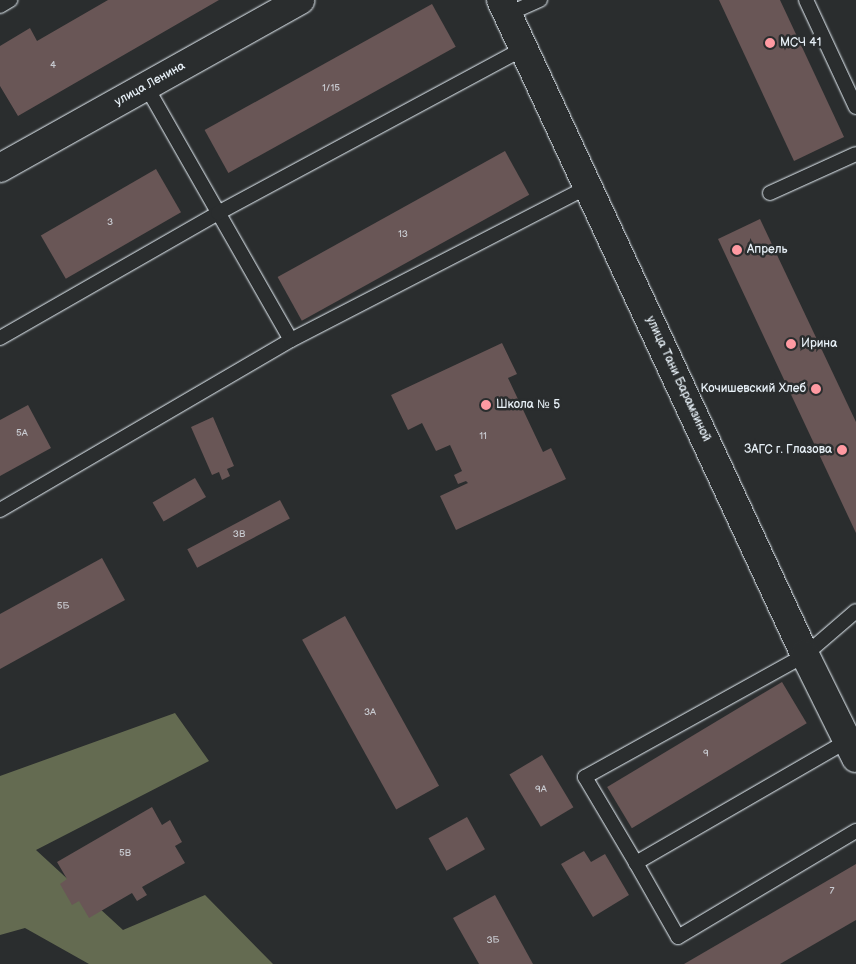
<!DOCTYPE html>
<meta charset="utf-8">
<style>
body{margin:0}
#map{position:relative;width:856px;height:964px;overflow:hidden;background:#2a2d2e;font-family:"Balsamiq Sans",sans-serif}
div>[style]{position:absolute}
.green>*{inset:0;background:#646b51}
.building>*{inset:0;background:#695656;transform-origin:0 0}
.roads{filter:drop-shadow(0 0 1px #e8f1f8) drop-shadow(0 0 1px #e8f1f8)}
.lane>*{height:14px;margin:-7px;padding:0 7px;transform-origin:7px;border-radius:7px;background:#2a2d2e}
.secondary>*{height:28px;margin:-14px;padding:0 14px;transform-origin:14px;border-radius:14px;background:#2a2d2e}
.dots>*{width:14px;height:14px;translate:-50% -50%;box-sizing:border-box;border:2px solid #2a2d2e;border-radius:50%}
span{translate:-50% -50%;white-space:nowrap;text-align:center;line-height:1.15;-webkit-text-stroke:5px #2a2d2e;paint-order:stroke}
.number-label{font-size:10px;color:#c8cad0}
.number-label span{-webkit-text-stroke-width:0}
.poi-label{font-size:12px;color:#e8f1f8}
.left{translate:0 -50%;text-align:left}
.right{translate:-100% -50%;text-align:right}
.street-label{font-size:12px;color:#e8f1f8}
</style>
<div id="map">
<div class="green">
<i style="clip-path:polygon(175px 713px,209px 761px,36px 850px,123px 930px,205px 895px,273px 964px,89px 964px,25px 928px,0 935px,0 776px)"></i>
</div>
<div class="building">
<i style="clip-path:polygon(108px 0,219px 0,18px 116px,0 86px,0 46px,30px 28px,37px 41px)"></i>
<i style="clip-path:polygon(719px 0,780px 0,844px 137px,794px 161px)"></i>
<i style="left:432px;top:4px;width:49px;height:260px;rotate:61deg"></i>
<i style="left:505px;top:151px;width:50px;height:260px;rotate:61deg"></i>
<i style="left:156px;top:169px;width:50px;height:133px;rotate:60deg"></i>
<i style="clip-path:polygon(760px 219px,856px 422px,856px 533px,718px 239px)"></i>
<i style="clip-path:polygon(502px 343px,517px 374px,508px 378px,543px 452px,551px 448px,566px 479px,456px 530px,440px 496px,468px 483px,466px 481px,458px 484px,454px 475px,462px 471px,450px 445px,436px 451px,422px 423px,408px 430px,391px 395px)"></i>
<i style="clip-path:polygon(28px 405px,51px 448px,0 476px,0 420px)"></i>
<i style="clip-path:polygon(213px 417px,234px 466px,227px 469px,230px 476px,222px 480px,219px 472px,212px 475px,191px 427px)"></i>
<i style="left:195px;top:478px;width:22px;height:49px;rotate:60deg"></i>
<i style="left:280px;top:500px;width:21px;height:105px;rotate:62deg"></i>
<i style="clip-path:polygon(102px 558px,125px 600px,0 669px,0 614px)"></i>
<i style="left:345px;top:616px;width:194px;height:49px;rotate:61deg"></i>
<i style="left:782px;top:682px;width:48px;height:204px;rotate:59deg"></i>
<i style="left:542px;top:755px;width:61px;height:38px;rotate:59deg"></i>
<i style="clip-path:polygon(152px 807px,162px 825px,170px 820px,182px 842px,175px 846px,185px 863px,142px 887px,147px 895px,137px 901px,132px 893px,89px 918px,79px 901px,72px 905px,60px 884px,67px 879px,57px 862px)"></i>
<i style="left:467px;top:817px;width:37px;height:44px;rotate:61deg"></i>
<i style="clip-path:polygon(584px 851px,591px 862px,605px 854px,629px 895px,593px 917px,561px 864px)"></i>
<i style="clip-path:polygon(856px 864px,856px 920px,780px 964px,684px 964px)"></i>
<i style="clip-path:polygon(495px 895px,533px 964px,479px 964px,453px 918px)"></i>
</div>
<div class="roads">
<div class="lane">
<i style="left:806px;top:0;width:118px;rotate:65deg"></i>
<i style="left:0;top:6px;width:12px;rotate:-31deg"></i>
<i style="left:508px;top:14px;width:35px;rotate:-24deg"></i>
<i style="left:146px;top:86px;width:292px;rotate:60.3deg"></i>
<i style="left:770px;top:193px;width:94px;rotate:-24.4deg"></i>
<i style="left:0;top:338px;width:251px;rotate:-29.8deg"></i>
<i style="left:218px;top:213px;width:348px;rotate:-28.3deg"></i>
<i style="left:0;top:510px;width:337px;rotate:-30.3deg"></i>
<i style="left:291px;top:340px;width:335px;rotate:-27.3deg"></i>
<i style="left:847px;top:741px;width:244px;rotate:150deg"></i>
<i style="left:636px;top:863px;width:100px;rotate:-120.7deg"></i>
<i style="left:585px;top:777px;width:252px;rotate:-29deg"></i>
<i style="left:805px;top:655px;width:67px;rotate:-40.8deg"></i>
<i style="left:636px;top:863px;width:85px;rotate:60.4deg"></i>
<i style="left:678px;top:937px;width:207px;rotate:-30.8deg"></i>
</div>
<div class="secondary">
<i style="left:501px;top:0;width:722px;rotate:65.1deg"></i>
<i style="left:805px;top:655px;width:115px;rotate:63.7deg"></i>
<i style="left:0;top:168px;width:344px;rotate:-29.2deg"></i>
</div>
</div>
<div class="dots">
<i style="left:770px;top:43px;background:#ff9aa2"></i>
<i style="left:737px;top:250px;background:#ff9aa2"></i>
<i style="left:791px;top:344px;background:#ff9aa2"></i>
<i style="left:816px;top:389px;background:#ff9aa2"></i>
<i style="left:486px;top:405px;background:#ff9aa2"></i>
<i style="left:842px;top:450px;background:#ff9aa2"></i>
</div>
<div class="number-label">
<span style="left:53px;top:66px">4</span>
<span style="left:331px;top:89px">1/15</span>
<span style="left:110px;top:223px">3</span>
<span style="left:403px;top:235px">13</span>
<span style="left:22px;top:434px">5А</span>
<span style="left:483px;top:437px">11</span>
<span style="left:239px;top:535px">3В</span>
<span style="left:63px;top:607px">5Б</span>
<span style="left:370px;top:713px">3А</span>
<span style="left:706px;top:754px">9</span>
<span style="left:541px;top:790px">9А</span>
<span style="left:125px;top:854px">5В</span>
<span style="left:832px;top:892px">7</span>
<span style="left:493px;top:941px">3Б</span>
</div>
<div class="poi-label">
<span class="left" style="left:780px;top:43px">МСЧ 41</span>
<span class="left" style="left:747px;top:250px">Апрель</span>
<span class="left" style="left:801px;top:344px">Ирина</span>
<span class="right" style="left:806px;top:389px">Кочишевский Хлеб</span>
<span class="left" style="left:496px;top:405px">Школа № 5</span>
<span class="right" style="left:832px;top:450px">ЗАГС г. Глазова</span>
</div>
<div class="street-label">
<span style="left:150px;top:84px;rotate:-29deg">улица Ленина</span>
<span style="left:678px;top:379px;rotate:65deg">улица Тани Барамзиной</span>
</div>
</div>
